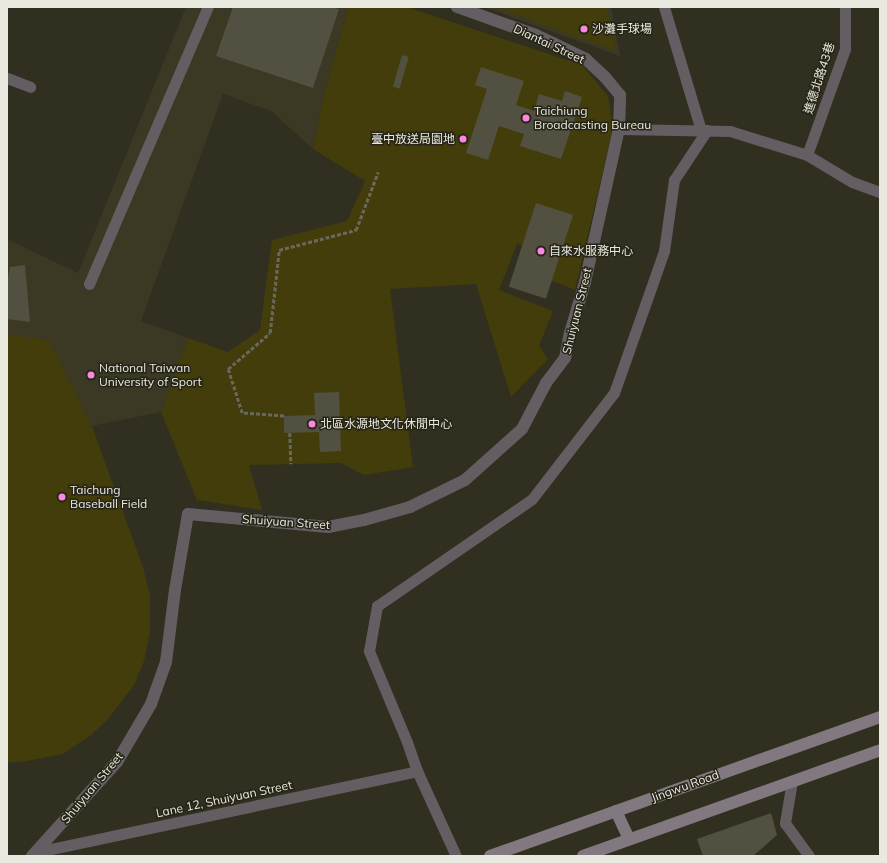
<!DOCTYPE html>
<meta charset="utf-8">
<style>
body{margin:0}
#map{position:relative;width:887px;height:863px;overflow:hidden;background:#302f20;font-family:Mulish,"Noto Sans TC",sans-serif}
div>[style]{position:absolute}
.built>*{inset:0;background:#3b3924}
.green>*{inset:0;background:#423d0a}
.building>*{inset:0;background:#525141;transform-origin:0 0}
.path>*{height:2.5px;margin-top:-1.25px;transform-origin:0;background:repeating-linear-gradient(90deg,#69685a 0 4px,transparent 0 6px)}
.lane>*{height:11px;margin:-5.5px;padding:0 5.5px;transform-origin:5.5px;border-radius:5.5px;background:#645e62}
.street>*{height:12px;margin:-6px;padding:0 6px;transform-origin:6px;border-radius:6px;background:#645e62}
.secondary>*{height:12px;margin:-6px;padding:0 6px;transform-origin:6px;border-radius:6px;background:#82787f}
.dots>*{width:11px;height:11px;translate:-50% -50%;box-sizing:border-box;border:2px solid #262517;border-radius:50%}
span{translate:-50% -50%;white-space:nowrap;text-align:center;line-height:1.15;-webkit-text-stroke:3px #262517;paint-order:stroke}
.poi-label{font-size:12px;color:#e9e9df}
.left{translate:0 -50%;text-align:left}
.right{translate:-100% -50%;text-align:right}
.street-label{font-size:12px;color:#e9e9df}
.frame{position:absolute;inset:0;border:8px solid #e9e9df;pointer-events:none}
</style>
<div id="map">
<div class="built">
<i style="clip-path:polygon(186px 7px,348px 7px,324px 95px,313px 149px,271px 111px,223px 94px,141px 321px,188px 338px,161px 412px,92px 426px,143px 567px,150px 596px,150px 631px,144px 661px,134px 685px,108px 719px,91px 735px,63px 754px,21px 762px,7px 762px,7px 239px,78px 273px)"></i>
<i style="clip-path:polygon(484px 7px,611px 7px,620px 56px)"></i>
</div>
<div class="green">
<i style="clip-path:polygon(348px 7px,407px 7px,582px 65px,608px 96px,613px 128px,575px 290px,540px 276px,525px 246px,517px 244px,499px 290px,553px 311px,539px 346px,548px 359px,511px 397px,476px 284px,390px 289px,413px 467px,364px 475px,341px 463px,249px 465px,262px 510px,197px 500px,161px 412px,188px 338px,228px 352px,260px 330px,272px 240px,347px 221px,365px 181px,313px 149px,324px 95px)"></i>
<i style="clip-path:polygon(496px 7px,607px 7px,616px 51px)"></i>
<i style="clip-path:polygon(7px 334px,49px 340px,92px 426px,143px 568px,150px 596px,150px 631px,144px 661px,134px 685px,108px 719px,91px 735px,63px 754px,21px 762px,7px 762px)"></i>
</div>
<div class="building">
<i style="clip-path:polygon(233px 7px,331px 7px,339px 9px,313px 88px,216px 56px)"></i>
<i style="left:402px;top:55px;width:7px;height:33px;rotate:16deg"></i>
<i style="clip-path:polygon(481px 67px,524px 81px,516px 105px,534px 111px,539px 94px,562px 101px,565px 91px,582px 97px,561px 159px,520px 146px,524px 134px,499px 126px,488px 160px,466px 153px,487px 89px,475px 85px)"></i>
<i style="left:536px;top:203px;width:39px;height:88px;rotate:18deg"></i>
<i style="clip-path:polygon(25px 265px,30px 322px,7px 319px,7px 283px,10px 267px)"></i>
<i style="clip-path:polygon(339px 392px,341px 451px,320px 452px,319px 432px,284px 433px,284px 416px,315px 415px,314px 393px)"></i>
<i style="clip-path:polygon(771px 813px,777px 835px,753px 856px,703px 856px,697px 839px)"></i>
</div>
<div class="path">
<i style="left:284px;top:416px;width:42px;rotate:-175.9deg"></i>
<i style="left:242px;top:413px;width:46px;rotate:-107.7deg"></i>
<i style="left:228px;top:369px;width:55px;rotate:-40.6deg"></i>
<i style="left:270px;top:333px;width:83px;rotate:-83.8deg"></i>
<i style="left:279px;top:250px;width:80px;rotate:-14.6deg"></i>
<i style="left:356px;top:230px;width:62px;rotate:-69.2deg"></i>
<i style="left:290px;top:433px;width:31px;rotate:88deg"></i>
</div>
<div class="lane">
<i style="left:664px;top:7px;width:128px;rotate:73.3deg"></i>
<i style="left:7px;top:78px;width:25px;rotate:21deg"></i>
<i style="left:619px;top:129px;width:111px;rotate:1deg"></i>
<i style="left:730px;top:131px;width:81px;rotate:17.3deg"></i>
<i style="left:807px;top:155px;width:52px;rotate:31deg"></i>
<i style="left:852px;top:182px;width:30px;rotate:20deg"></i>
<i style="left:807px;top:155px;width:113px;rotate:-70.3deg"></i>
<i style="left:845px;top:49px;width:42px;rotate:-90deg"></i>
<i style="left:89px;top:284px;width:301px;rotate:-66.8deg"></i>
<i style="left:792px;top:781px;width:43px;rotate:99.5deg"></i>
<i style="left:785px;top:823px;width:41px;rotate:54deg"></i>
<i style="left:37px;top:852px;width:389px;rotate:-12deg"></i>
<i style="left:456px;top:856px;width:94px;rotate:-114.6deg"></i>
<i style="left:417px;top:771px;width:31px;rotate:-109deg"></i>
<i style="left:407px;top:742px;width:99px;rotate:-112.7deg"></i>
<i style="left:369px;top:651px;width:46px;rotate:-79.9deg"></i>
<i style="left:377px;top:606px;width:188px;rotate:-34.6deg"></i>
<i style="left:532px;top:499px;width:134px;rotate:-52.3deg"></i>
<i style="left:614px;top:393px;width:151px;rotate:-70.6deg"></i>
<i style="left:664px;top:251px;width:72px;rotate:-82deg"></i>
<i style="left:674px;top:180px;width:60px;rotate:-56.6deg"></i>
</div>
<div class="street">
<i style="left:32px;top:856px;width:127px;rotate:-47.9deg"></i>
<i style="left:117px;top:762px;width:67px;rotate:-59.6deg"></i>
<i style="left:151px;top:704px;width:45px;rotate:-70.3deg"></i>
<i style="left:166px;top:662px;width:73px;rotate:-82.9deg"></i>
<i style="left:175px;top:590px;width:77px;rotate:-80.3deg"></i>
<i style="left:188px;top:514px;width:141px;rotate:5.3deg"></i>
<i style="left:328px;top:527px;width:37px;rotate:-11deg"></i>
<i style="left:364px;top:520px;width:48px;rotate:-15.8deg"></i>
<i style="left:410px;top:507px;width:61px;rotate:-26.1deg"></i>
<i style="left:465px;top:480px;width:76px;rotate:-41.8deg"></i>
<i style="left:522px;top:429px;width:52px;rotate:-62.4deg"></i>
<i style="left:546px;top:383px;width:31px;rotate:-53deg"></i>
<i style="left:565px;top:358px;width:25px;rotate:-79deg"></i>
<i style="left:570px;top:333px;width:53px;rotate:-73.6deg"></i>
<i style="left:585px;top:282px;width:157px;rotate:-77.5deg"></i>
<i style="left:619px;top:129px;width:34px;rotate:-88deg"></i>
<i style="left:620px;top:95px;width:23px;rotate:-130deg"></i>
<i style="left:605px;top:77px;width:26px;rotate:-137deg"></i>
<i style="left:586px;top:59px;width:55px;rotate:-154.4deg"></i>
<i style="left:536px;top:35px;width:84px;rotate:-160.5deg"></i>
</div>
<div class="secondary">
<i style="left:616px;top:811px;width:31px;rotate:65deg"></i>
<i style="left:490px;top:856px;width:414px;rotate:-19.6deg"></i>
<i style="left:583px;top:856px;width:315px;rotate:-19.6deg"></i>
</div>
<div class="dots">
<i style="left:584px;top:29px;background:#fd86e1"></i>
<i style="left:526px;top:118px;background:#fd86e1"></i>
<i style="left:463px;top:139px;background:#fd86e1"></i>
<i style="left:541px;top:251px;background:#fd86e1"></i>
<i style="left:91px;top:375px;background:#fd86e1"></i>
<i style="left:312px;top:424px;background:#fd86e1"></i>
<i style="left:62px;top:497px;background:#fd86e1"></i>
</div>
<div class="poi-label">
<span class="left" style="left:592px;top:29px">沙灘手球場</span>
<span class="left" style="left:534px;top:118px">Taichiung<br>Broadcasting Bureau</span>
<span class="right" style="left:455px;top:139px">臺中放送局園地</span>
<span class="left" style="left:549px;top:251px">自來水服務中心</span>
<span class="left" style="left:99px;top:375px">National Taiwan<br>University of Sport</span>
<span class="left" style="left:320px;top:424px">北區水源地文化休閒中心</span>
<span class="left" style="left:70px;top:497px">Taichung<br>Baseball Field</span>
</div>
<div class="street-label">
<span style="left:549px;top:44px;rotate:25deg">Diantai Street</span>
<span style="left:819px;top:78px;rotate:-72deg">進德北路43巷</span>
<span style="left:577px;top:311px;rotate:-76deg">Shuiyuan Street</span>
<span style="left:286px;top:522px;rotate:4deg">Shuiyuan Street</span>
<span style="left:685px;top:786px;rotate:-20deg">Jingwu Road</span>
<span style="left:92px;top:788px;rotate:-50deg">Shuiyuan Street</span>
<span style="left:224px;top:799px;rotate:-12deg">Lane 12, Shuiyuan Street</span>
</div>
<div class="frame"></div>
</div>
